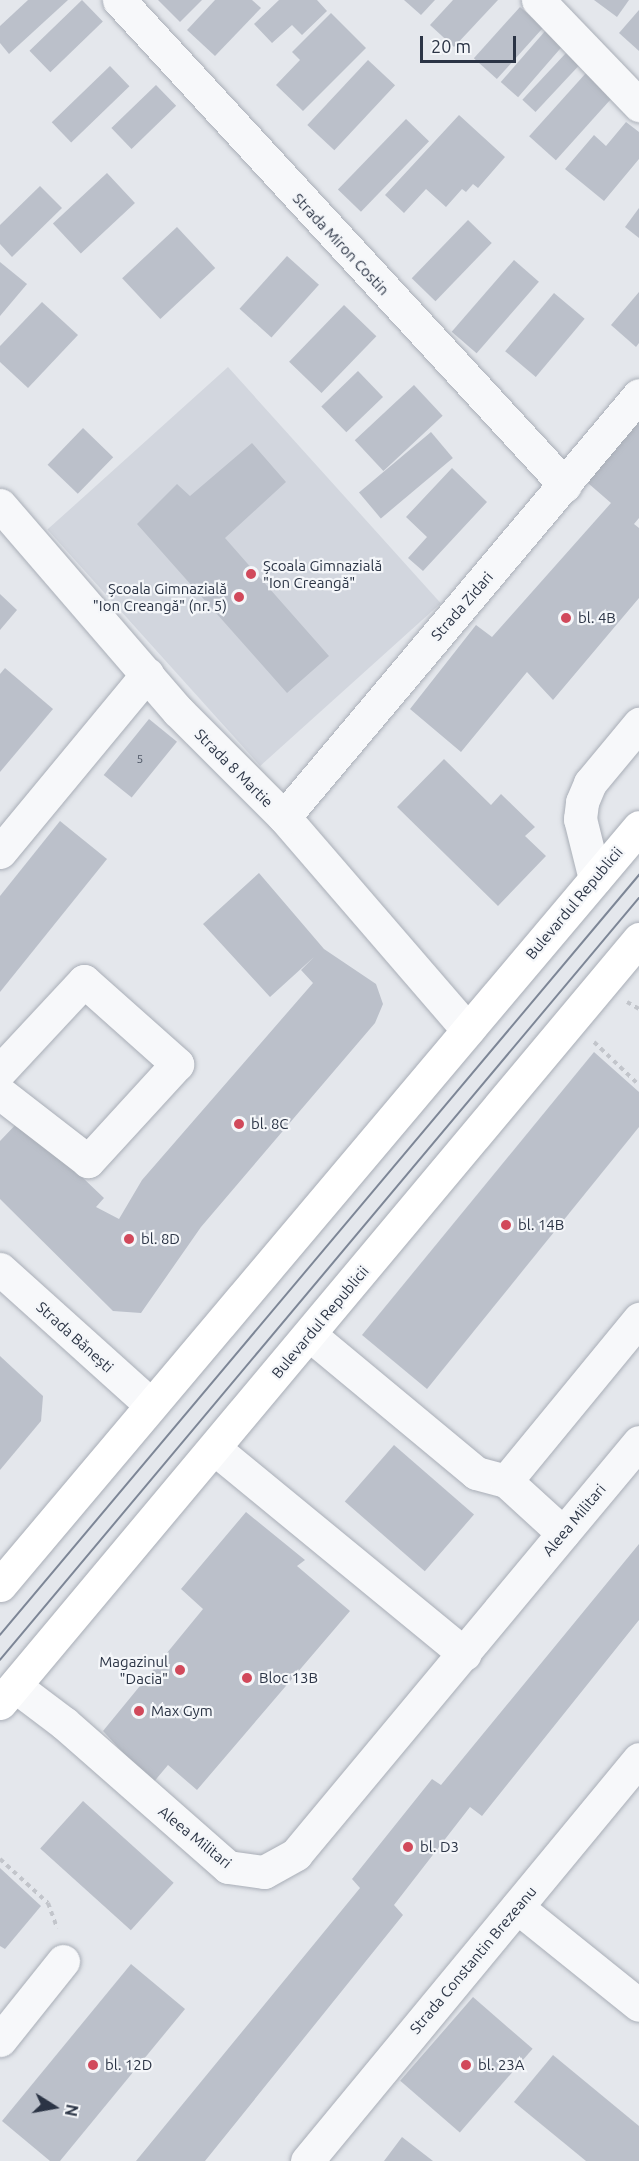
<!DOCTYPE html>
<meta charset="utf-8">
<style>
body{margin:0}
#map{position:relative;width:639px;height:2161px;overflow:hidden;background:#e4e7ec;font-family:Ubuntu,sans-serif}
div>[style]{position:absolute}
.built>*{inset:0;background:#d2d6de;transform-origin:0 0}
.building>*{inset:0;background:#bbc0ca;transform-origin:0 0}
.path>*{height:4px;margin-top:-2px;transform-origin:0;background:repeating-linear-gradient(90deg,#c2c5cb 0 4.5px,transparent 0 9px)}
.roads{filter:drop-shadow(0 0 2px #a9aeb7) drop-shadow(0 0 2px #a9aeb7)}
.minor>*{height:33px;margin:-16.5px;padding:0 16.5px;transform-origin:16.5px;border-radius:16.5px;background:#f7f8fa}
.major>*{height:33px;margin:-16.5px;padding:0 16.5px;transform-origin:16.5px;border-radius:16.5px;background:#fff}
.tram>*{height:1.5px;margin:-0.75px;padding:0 0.75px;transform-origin:0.75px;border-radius:0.75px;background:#7d8696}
.dots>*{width:16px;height:16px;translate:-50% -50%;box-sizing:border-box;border:3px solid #f4f6f9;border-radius:50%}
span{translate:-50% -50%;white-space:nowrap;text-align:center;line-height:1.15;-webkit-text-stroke:4.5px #f4f6f9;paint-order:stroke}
.number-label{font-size:12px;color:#4f5766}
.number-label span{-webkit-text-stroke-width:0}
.street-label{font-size:15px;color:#2b3445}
.poi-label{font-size:15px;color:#2b3445}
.left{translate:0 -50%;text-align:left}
.right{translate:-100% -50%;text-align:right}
.north{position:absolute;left:24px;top:2077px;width:60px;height:60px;-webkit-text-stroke:4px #f4f6f9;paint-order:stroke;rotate:101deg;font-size:16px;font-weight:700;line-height:24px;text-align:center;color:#2b3445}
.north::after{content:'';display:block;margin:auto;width:21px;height:27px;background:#2b3445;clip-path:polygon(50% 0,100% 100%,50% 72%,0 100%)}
.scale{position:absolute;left:420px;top:36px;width:96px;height:27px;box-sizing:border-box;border:3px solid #2b3445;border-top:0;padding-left:8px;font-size:18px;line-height:21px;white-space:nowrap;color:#2b3445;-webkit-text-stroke:4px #f4f6f9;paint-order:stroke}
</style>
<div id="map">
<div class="built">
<i style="left:228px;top:367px;width:318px;height:243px;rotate:48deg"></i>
</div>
<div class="building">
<i style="clip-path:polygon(28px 0,68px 0,9px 54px,0 43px,0 26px)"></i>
<i style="left:82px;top:0;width:30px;height:73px;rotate:46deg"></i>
<i style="clip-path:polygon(158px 0,202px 0,180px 22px)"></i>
<i style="clip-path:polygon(215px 0,252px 0,261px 8px,215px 56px,187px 30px)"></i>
<i style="clip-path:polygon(279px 0,317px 0,327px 11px,302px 35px,292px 25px,272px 43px,254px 24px)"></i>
<i style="clip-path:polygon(404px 0,435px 0,421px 15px)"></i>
<i style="clip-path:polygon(453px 0,498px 0,454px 47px,430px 25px)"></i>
<i style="clip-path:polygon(594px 0,629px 0,617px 17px)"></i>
<i style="left:520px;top:7px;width:31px;height:69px;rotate:42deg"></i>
<i style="clip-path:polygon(639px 10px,639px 51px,619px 33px)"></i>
<i style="clip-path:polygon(331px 13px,366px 48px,303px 111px,276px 85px,300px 60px,292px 52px)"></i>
<i style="left:546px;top:30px;width:23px;height:69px;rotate:41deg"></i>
<i style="left:566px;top:53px;width:18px;height:64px;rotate:43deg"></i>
<i style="left:368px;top:60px;width:37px;height:89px;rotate:43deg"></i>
<i style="left:110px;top:66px;width:28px;height:81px;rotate:46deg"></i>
<i style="left:586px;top:73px;width:36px;height:85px;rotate:42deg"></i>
<i style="left:156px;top:85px;width:29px;height:62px;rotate:46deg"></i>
<i style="clip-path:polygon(459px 115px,505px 157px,478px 188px,473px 184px,466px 192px,462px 189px,446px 207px,426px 189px,404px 213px,385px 195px)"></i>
<i style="left:406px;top:119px;width:32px;height:98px;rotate:44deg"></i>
<i style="clip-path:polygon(626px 122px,639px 132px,639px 159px,604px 201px,565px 169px,594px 135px,606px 146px)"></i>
<i style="left:107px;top:173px;width:41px;height:74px;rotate:47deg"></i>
<i style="clip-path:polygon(40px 186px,62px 208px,12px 257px,0 244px,0 225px)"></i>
<i style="clip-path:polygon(639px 208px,639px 238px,625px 227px)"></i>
<i style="left:468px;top:220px;width:33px;height:81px;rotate:44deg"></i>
<i style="left:177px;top:227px;width:56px;height:75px;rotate:47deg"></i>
<i style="left:287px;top:256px;width:43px;height:71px;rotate:42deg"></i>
<i style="left:514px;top:260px;width:33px;height:95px;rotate:41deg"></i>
<i style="clip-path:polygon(0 262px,27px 284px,0 316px)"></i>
<i style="clip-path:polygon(639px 292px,639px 343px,636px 347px,611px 325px)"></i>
<i style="left:554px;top:293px;width:40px;height:76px;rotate:40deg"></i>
<i style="clip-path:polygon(42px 302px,78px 335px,28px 388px,0 362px,0 346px)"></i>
<i style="left:344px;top:305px;width:45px;height:79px;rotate:44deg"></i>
<i style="left:358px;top:371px;width:36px;height:51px;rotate:46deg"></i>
<i style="left:414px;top:385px;width:42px;height:81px;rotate:47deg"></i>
<i style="clip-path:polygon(639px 412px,639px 518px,634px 524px,639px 528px,639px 598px,553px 700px,527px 672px,461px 752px,410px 709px,476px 625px,492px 637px,611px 503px,581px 477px)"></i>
<i style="left:83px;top:428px;width:42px;height:51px;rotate:44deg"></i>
<i style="left:431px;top:432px;width:34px;height:94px;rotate:50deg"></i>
<i style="clip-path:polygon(252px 443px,286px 482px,225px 538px,329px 656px,287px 693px,137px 524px,177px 484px,190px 496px)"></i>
<i style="clip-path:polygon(452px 468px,487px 502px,423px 571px,408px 558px,427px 537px,406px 517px)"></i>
<i style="clip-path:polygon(0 594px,17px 610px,0 630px)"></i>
<i style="clip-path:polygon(5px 668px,53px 709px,0 772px,0 674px)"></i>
<i style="left:149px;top:719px;width:36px;height:72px;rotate:39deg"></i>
<i style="clip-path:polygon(444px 759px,491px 805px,501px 794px,535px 827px,525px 836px,546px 856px,498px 906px,397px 807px)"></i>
<i style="clip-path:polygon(60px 821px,107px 859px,0 992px,0 896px)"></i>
<i style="clip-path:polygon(259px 873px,324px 949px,376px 984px,383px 1004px,375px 1023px,201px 1227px,141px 1313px,113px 1311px,0 1199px,0 1141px,21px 1119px,104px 1198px,96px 1207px,119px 1219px,142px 1180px,313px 983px,301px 970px,314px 957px,270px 997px,203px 924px)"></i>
<i style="clip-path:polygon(594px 1052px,639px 1092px,639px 1127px,427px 1389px,362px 1335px)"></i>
<i style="clip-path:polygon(0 1356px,43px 1396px,41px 1421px,0 1470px)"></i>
<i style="left:394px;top:1445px;width:106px;height:75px;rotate:41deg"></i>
<i style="clip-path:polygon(246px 1512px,305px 1560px,297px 1566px,350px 1611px,197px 1790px,168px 1765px,152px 1784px,103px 1731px,203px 1609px,181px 1589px)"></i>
<i style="clip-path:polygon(639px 1544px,639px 1620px,482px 1816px,470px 1807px,394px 1905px,403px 1915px,205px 2161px,136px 2161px,360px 1888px,352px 1879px,432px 1779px,441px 1785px)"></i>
<i style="left:83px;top:1801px;width:122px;height:64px;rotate:42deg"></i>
<i style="clip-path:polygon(0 1868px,41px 1906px,5px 1949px,0 1946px)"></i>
<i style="clip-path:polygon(131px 1964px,185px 2009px,60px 2161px,50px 2161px,2px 2121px)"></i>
<i style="left:473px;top:1997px;width:79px;height:111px;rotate:41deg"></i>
<i style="clip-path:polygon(553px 2055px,639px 2126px,639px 2161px,586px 2161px,514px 2102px)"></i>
<i style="clip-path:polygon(402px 2137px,433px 2161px,384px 2161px)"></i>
</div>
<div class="path">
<i style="left:627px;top:1002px;width:14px;rotate:30deg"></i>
<i style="left:594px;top:1042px;width:62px;rotate:43.7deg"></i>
<i style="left:0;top:1859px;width:65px;rotate:42.5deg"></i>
<i style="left:48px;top:1903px;width:27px;rotate:70deg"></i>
</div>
<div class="roads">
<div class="minor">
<i style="left:119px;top:0;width:659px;rotate:47.4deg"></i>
<i style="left:538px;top:0;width:146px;rotate:46.1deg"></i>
<i style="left:0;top:505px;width:272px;rotate:49.2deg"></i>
<i style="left:178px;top:711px;width:150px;rotate:45deg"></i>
<i style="left:284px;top:817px;width:281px;rotate:49.2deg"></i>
<i style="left:284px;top:817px;width:551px;rotate:-49.93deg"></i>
<i style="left:0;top:852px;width:231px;rotate:-50.4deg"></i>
<i style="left:595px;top:879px;width:62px;rotate:-104deg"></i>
<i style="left:580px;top:819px;width:17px;rotate:-83deg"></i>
<i style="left:582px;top:802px;width:21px;rotate:-67deg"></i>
<i style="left:590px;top:783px;width:77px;rotate:-50.3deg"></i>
<i style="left:0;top:1071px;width:123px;rotate:-47deg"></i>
<i style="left:84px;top:981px;width:125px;rotate:41.7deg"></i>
<i style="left:177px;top:1064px;width:132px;rotate:132.5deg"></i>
<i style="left:88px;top:1161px;width:111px;rotate:-142.3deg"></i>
<i style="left:0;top:1269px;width:203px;rotate:42deg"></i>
<i style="left:310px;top:1335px;width:216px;rotate:39.7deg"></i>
<i style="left:476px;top:1473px;width:31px;rotate:15deg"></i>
<i style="left:215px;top:1449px;width:323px;rotate:39.4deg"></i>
<i style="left:563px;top:1533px;width:77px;rotate:-137.6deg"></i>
<i style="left:506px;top:1481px;width:210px;rotate:-50.6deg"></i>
<i style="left:15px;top:1686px;width:61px;rotate:37.1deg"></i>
<i style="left:64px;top:1723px;width:218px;rotate:41.3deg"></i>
<i style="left:228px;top:1867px;width:36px;rotate:8deg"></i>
<i style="left:264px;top:1872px;width:37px;rotate:-29deg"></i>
<i style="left:296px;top:1854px;width:536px;rotate:-50.22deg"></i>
<i style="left:517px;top:1907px;width:156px;rotate:38.8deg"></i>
<i style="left:0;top:2040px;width:101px;rotate:-51.4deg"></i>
<i style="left:307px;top:2161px;width:521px;rotate:-50.45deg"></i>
</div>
<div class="major">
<i style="left:0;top:1585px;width:991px;rotate:-49.87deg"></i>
<i style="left:0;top:1703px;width:996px;rotate:-50.09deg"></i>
</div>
</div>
<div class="tram">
<i style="left:0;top:1635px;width:993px;rotate:-49.94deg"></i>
<i style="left:0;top:1660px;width:994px;rotate:-50.02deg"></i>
</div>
<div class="dots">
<i style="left:251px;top:574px;background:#d1495b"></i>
<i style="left:239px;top:597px;background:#d1495b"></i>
<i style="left:566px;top:618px;background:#d1495b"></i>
<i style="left:239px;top:1124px;background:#d1495b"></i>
<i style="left:506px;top:1225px;background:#d1495b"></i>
<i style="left:129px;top:1239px;background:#d1495b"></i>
<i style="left:180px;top:1670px;background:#d1495b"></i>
<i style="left:247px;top:1678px;background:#d1495b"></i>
<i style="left:139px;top:1711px;background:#d1495b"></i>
<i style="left:408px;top:1847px;background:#d1495b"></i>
<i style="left:93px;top:2065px;background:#d1495b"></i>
<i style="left:466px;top:2065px;background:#d1495b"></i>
</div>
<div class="number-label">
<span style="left:140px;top:759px">5</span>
</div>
<div class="street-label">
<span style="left:341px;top:244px;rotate:47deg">Strada Miron Costin</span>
<span style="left:462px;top:606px;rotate:-49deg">Strada Zidari</span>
<span style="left:234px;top:768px;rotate:45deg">Strada 8 Martie</span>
<span style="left:574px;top:903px;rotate:-50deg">Bulevardul Republicii</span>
<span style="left:320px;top:1322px;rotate:-50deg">Bulevardul Republicii</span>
<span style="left:75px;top:1337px;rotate:42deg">Strada Bănești</span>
<span style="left:574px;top:1520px;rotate:-50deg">Aleea Militari</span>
<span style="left:195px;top:1837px;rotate:39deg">Aleea Militari</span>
<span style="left:473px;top:1960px;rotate:-50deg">Strada Constantin Brezeanu</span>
</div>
<div class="poi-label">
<span class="left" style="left:263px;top:574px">Școala Gimnazială<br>"Ion Creangă"</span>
<span class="right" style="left:227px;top:597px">Școala Gimnazială<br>"Ion Creangă" (nr. 5)</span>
<span class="left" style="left:578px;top:618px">bl. 4B</span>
<span class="left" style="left:251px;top:1124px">bl. 8C</span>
<span class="left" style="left:518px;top:1225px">bl. 14B</span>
<span class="left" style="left:141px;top:1239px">bl. 8D</span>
<span class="right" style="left:168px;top:1670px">Magazinul<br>"Dacia"</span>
<span class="left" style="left:259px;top:1678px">Bloc 13B</span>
<span class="left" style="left:151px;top:1711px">Max Gym</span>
<span class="left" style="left:420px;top:1847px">bl. D3</span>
<span class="left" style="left:105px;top:2065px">bl. 12D</span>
<span class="left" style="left:478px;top:2065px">bl. 23A</span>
</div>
<div class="north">N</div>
<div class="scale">20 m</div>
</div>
